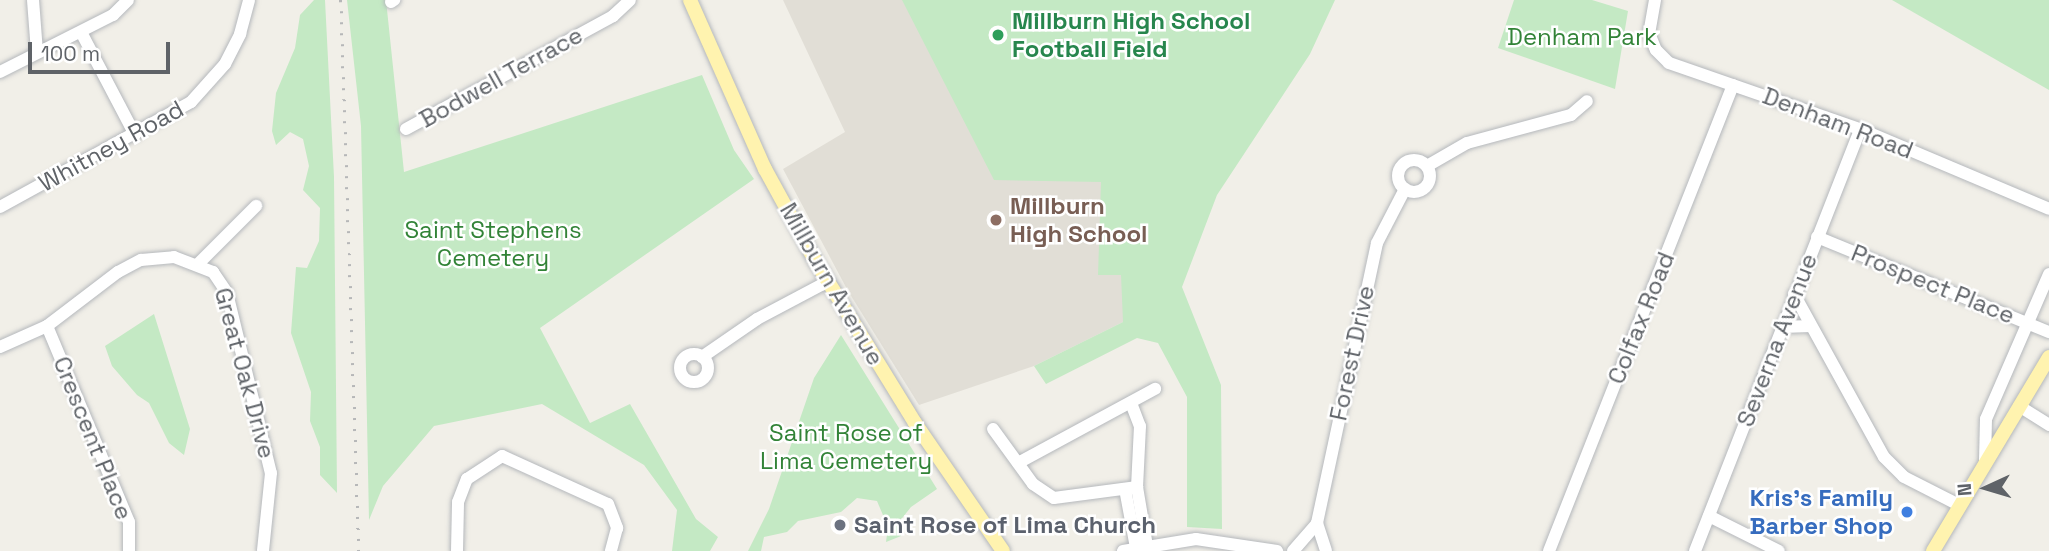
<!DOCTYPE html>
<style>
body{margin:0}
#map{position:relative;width:2049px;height:551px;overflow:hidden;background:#f1efe8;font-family:"Space Grotesk",sans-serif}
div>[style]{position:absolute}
.education>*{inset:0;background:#e1ded6}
.green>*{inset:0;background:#c4e9c4}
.roads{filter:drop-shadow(0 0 2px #b5b8bc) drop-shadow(0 0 2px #b5b8bc)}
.minor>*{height:12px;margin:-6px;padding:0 6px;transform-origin:6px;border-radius:6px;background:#fff}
.minor>.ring{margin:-6px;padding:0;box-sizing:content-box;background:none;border:12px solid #fff;border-radius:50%}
.major>*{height:14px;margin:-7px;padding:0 7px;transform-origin:7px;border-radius:7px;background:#fff3af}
.rail>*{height:2.5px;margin-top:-1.25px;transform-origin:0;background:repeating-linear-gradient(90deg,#b6b7b8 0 2px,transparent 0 11px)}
.dots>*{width:19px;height:19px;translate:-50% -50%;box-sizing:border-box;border:4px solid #fff;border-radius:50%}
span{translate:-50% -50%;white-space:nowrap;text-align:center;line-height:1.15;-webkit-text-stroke:5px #fff;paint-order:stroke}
.leisure-label{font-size:24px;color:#27864d;font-weight:700}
.left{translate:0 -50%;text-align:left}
.park-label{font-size:24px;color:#328337}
.street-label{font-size:24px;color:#5f6368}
.education-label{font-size:24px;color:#785e54;font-weight:700}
.shop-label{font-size:24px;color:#366cbe;font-weight:700}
.right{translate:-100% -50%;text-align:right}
.worship-label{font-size:24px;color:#5b616d;font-weight:700}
.north{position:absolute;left:1951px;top:453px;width:70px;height:70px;-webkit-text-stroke:5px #fff;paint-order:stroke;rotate:266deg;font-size:19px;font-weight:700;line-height:28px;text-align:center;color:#5f6368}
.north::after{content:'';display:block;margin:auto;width:24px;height:32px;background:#5f6368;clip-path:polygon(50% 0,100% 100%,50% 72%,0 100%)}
.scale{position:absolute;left:28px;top:42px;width:142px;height:32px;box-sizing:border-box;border:4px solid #5f6368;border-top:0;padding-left:9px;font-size:21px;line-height:24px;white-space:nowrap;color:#5f6368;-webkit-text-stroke:5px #fff;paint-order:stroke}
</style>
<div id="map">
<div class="education">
<i style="clip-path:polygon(783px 0,1311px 0,1123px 322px,1034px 366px,919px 405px,848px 291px,783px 169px,845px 132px)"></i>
</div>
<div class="green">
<i style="clip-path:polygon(314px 0,325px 0,334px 177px,337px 493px,320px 475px,320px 447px,310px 421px,311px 392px,291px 333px,296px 267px,307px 268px,319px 241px,320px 208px,303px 190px,309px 166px,303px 139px,290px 132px,276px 145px,272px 131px,276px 93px,295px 48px,300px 15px)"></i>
<i style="clip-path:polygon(347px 0,386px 0,404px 172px,702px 75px,734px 150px,754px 179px,540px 328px,590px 423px,630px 404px,696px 519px,718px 537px,710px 551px,672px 551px,677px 510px,644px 465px,542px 404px,434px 426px,383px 486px,369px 520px,361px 126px)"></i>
<i style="clip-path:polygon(902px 0,1335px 0,1310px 54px,1217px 195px,1182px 287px,1221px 385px,1222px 529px,1187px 527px,1187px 397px,1158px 343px,1137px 338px,1046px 384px,1034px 366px,1123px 322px,1121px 275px,1098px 275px,1101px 182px,994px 180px)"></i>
<i style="clip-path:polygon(1514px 0,1592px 0,1628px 11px,1615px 89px,1498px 48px)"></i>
<i style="clip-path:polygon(1892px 0,2049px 0,2049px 90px)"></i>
<i style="clip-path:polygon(154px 314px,190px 429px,184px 455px,169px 443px,149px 403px,137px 395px,112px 366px,105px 346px)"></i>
<i style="clip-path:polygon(841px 335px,937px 489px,911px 507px,899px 522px,901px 536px,886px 542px,888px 527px,877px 501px,857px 498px,841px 512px,798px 521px,787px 532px,764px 537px,761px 551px,748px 551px,769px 509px,814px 378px)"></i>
</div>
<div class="roads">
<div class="minor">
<i style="left:33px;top:0;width:52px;rotate:85.6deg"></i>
<i style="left:1655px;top:0;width:34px;rotate:100deg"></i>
<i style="left:1649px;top:33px;width:18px;rotate:68deg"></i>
<i style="left:1656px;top:50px;width:18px;rotate:45deg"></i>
<i style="left:1669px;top:63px;width:202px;rotate:19.1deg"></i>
<i style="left:1860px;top:129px;width:205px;rotate:22.9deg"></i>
<i style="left:391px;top:2px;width:4px;rotate:-34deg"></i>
<i style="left:81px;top:32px;width:116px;rotate:62.3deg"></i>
<i style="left:0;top:72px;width:127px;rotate:-26.8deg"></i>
<i style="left:113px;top:15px;width:21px;rotate:-45deg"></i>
<i style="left:406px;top:129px;width:236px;rotate:-28.6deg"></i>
<i style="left:613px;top:16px;width:23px;rotate:-43deg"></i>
<i class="ring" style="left:1398px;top:160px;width:20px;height:20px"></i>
<i style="left:1427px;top:166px;width:46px;rotate:-29.9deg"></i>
<i style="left:1467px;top:143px;width:108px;rotate:-15.1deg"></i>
<i style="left:1571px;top:115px;width:21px;rotate:-41deg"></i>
<i style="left:0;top:207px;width:218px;rotate:-28.8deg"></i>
<i style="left:191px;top:102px;width:51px;rotate:-48.2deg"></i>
<i style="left:225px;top:64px;width:34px;rotate:-63deg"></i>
<i style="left:240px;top:34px;width:35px;rotate:-75deg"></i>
<i style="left:1817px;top:237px;width:251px;rotate:22.3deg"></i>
<i style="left:199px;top:263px;width:81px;rotate:-45deg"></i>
<i style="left:1794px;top:294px;width:186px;rotate:61.1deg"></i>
<i style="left:1884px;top:457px;width:28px;rotate:45deg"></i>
<i style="left:1904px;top:477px;width:62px;rotate:27deg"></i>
<i style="left:47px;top:326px;width:212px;rotate:67.3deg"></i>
<i style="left:129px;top:522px;width:29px;rotate:90deg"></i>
<i style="left:1781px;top:327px;width:30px;rotate:-2deg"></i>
<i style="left:0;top:347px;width:51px;rotate:-24.1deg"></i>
<i style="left:47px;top:326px;width:89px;rotate:-37.3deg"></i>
<i style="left:118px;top:272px;width:26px;rotate:-28deg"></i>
<i style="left:141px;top:260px;width:33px;rotate:-5deg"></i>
<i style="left:174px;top:257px;width:42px;rotate:21deg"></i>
<i style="left:213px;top:272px;width:25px;rotate:56deg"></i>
<i style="left:227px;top:293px;width:185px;rotate:76.3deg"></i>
<i style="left:271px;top:473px;width:78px;rotate:95.9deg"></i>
<i class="ring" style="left:680px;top:354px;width:16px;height:16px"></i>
<i style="left:702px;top:357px;width:67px;rotate:-34.6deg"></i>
<i style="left:757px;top:319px;width:79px;rotate:-27.9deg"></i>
<i style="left:1131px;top:403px;width:25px;rotate:69deg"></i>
<i style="left:1140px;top:426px;width:61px;rotate:92.8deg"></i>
<i style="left:1137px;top:487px;width:60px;rotate:80.4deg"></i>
<i style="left:2019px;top:406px;width:36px;rotate:32deg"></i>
<i style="left:993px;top:429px;width:68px;rotate:54deg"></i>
<i style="left:1033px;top:484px;width:25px;rotate:34deg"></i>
<i style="left:1054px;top:498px;width:84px;rotate:-7.5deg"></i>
<i style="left:1985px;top:460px;width:41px;rotate:-88.6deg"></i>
<i style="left:1986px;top:419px;width:158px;rotate:-66.5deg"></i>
<i style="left:1018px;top:463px;width:156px;rotate:-28.4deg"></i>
<i style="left:1125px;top:489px;width:60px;rotate:79.4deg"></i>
<i style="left:1709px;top:516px;width:78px;rotate:26.6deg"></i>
<i style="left:1317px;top:523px;width:29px;rotate:72deg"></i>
<i style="left:457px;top:551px;width:49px;rotate:-88.8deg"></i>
<i style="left:458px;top:502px;width:25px;rotate:-69deg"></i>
<i style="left:467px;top:479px;width:42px;rotate:-33.3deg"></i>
<i style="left:502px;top:456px;width:116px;rotate:24.4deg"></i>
<i style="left:608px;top:504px;width:26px;rotate:69deg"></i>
<i style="left:617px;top:528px;width:24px;rotate:105deg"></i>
<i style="left:1123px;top:551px;width:74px;rotate:-9.3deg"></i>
<i style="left:1196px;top:539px;width:82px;rotate:8.4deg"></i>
<i style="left:1293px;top:551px;width:37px;rotate:-49deg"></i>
<i style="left:1317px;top:523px;width:286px;rotate:-77.9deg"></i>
<i style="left:1377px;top:243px;width:61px;rotate:-62.6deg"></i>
<i style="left:1549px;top:551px;width:501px;rotate:-68.45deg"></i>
<i style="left:1695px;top:551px;width:453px;rotate:-68.6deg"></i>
</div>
<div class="major">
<i style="left:690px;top:0;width:185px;rotate:66.1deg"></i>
<i style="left:765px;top:169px;width:106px;rotate:61.3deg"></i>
<i style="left:816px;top:262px;width:189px;rotate:58.4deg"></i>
<i style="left:915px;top:423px;width:155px;rotate:55.5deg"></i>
<i style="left:1933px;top:551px;width:226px;rotate:-59.1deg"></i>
</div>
</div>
<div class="rail">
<i style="left:341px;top:0;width:551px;rotate:88.13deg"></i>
</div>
<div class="dots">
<i style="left:998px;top:35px;background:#2e9e5b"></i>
<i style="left:996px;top:220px;background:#8d6e63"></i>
<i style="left:1907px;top:512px;background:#3f7fe0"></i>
<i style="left:840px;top:525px;background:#6b7280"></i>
</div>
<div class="leisure-label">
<span class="left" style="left:1012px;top:35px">Millburn High School<br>Football Field</span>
</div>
<div class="park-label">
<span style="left:1582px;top:37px">Denham Park</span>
<span style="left:493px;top:244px">Saint Stephens<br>Cemetery</span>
<span style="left:846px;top:447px">Saint Rose of<br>Lima Cemetery</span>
</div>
<div class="street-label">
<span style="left:501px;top:77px;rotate:-29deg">Bodwell Terrace</span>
<span style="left:1838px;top:123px;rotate:21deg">Denham Road</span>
<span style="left:111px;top:146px;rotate:-29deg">Whitney Road</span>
<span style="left:832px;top:284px;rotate:60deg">Millburn Avenue</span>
<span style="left:1933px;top:284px;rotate:22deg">Prospect Place</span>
<span style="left:1641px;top:318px;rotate:-68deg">Colfax Road</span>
<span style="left:1777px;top:340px;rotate:-69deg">Severna Avenue</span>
<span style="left:1352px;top:353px;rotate:-78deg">Forest Drive</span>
<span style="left:245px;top:373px;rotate:75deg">Great Oak Drive</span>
<span style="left:93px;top:438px;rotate:68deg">Crescent Place</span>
</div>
<div class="education-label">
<span class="left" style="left:1010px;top:220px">Millburn<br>High School</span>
</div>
<div class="shop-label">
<span class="right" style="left:1893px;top:512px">Kris's Family<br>Barber Shop</span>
</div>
<div class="worship-label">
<span class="left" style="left:854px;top:525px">Saint Rose of Lima Church</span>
</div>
<div class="north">N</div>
<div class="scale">100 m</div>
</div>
